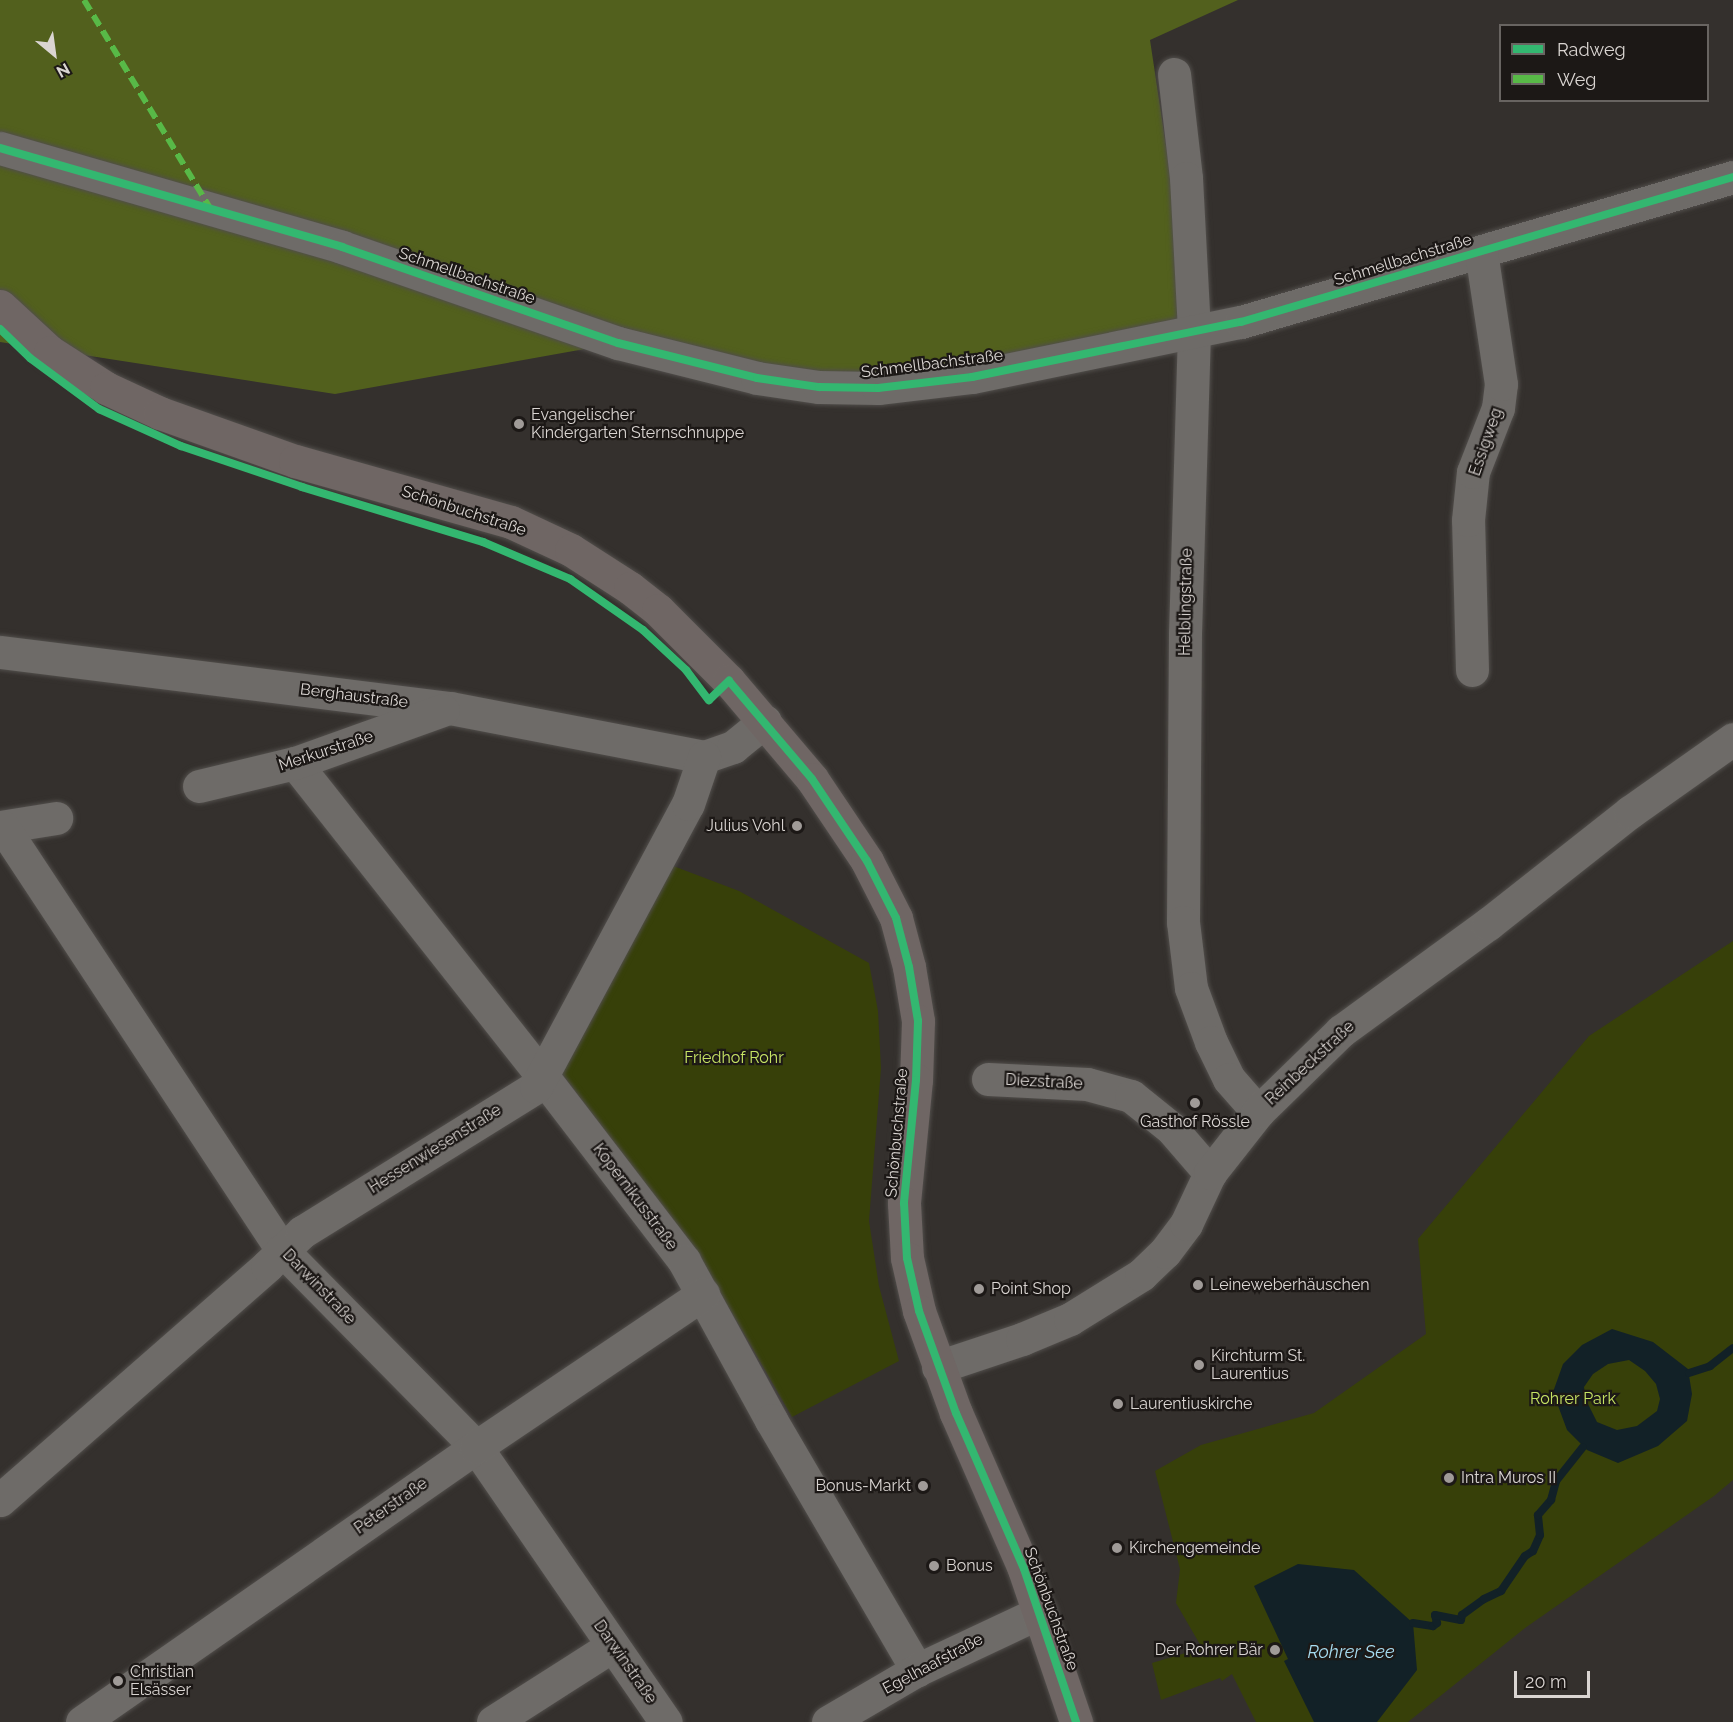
<!DOCTYPE html>
<meta charset="utf-8">
<style>
body{margin:0}
#map{position:relative;width:1733px;height:1722px;overflow:hidden;background:#34302d;font-family:Raleway,sans-serif}
div>[style]{position:absolute}
.green>*{inset:0;background:#374009}
.forest>*{inset:0;background:#52601d}
.water>*{inset:0;background:#122127}
.stream>*{height:8px;margin:-4px;padding:0 4px;transform-origin:4px;border-radius:4px;background:#122127}
.roads{filter:drop-shadow(0 0 2px #514e4b) drop-shadow(0 0 2px #514e4b)}
.minor>*{height:33px;margin:-16.5px;padding:0 16.5px;transform-origin:16.5px;border-radius:16.5px;background:#6e6b68}
.major>*{height:33px;margin:-16.5px;padding:0 16.5px;transform-origin:16.5px;border-radius:16.5px;background:#6f6664}
.quiet>*{height:6px;margin-top:-3px;transform-origin:0;background:repeating-linear-gradient(90deg,#58b947 0 12px,transparent 0 18px)}
.cycleway>*{height:8px;margin:-4px;padding:0 4px;transform-origin:4px;border-radius:4px;background:#33b770}
.dots>*{width:16px;height:16px;translate:-50% -50%;box-sizing:border-box;border:3px solid #1c1816;border-radius:50%}
span{translate:-50% -50%;white-space:nowrap;text-align:center;line-height:1.15;-webkit-text-stroke:4.5px #1c1816;paint-order:stroke}
.street-label{font-size:16px;color:#dad5d2}
.poi-label{font-size:16px;color:#dad5d2}
.left{translate:0 -50%;text-align:left}
.right{translate:-100% -50%;text-align:right}
.park-label{font-size:16px;color:#c6e364}
.water-label{font-size:18px;color:#a6dcf1;font-style:italic}
.legend{position:absolute;left:1499px;top:24px;width:210px;height:78px;box-sizing:border-box;background:#1c1816;border:2px solid #686461;margin:0;padding:8px 10px;list-style:none;font-size:18px;color:#dad5d2}
.legend li{display:flex;align-items:center;gap:12px;height:30px}
.legend b{width:30px;border:2px solid #686461}
.north{position:absolute;left:24px;top:24px;width:60px;height:60px;-webkit-text-stroke:4px #1c1816;paint-order:stroke;rotate:151deg;font-size:16px;font-weight:700;line-height:24px;text-align:center;color:#dad5d2}
.north::after{content:'';display:block;margin:auto;width:21px;height:27px;background:#dad5d2;clip-path:polygon(50% 0,100% 100%,50% 72%,0 100%)}
.scale{position:absolute;left:1514px;top:1671px;width:76px;height:27px;box-sizing:border-box;border:3px solid #dad5d2;border-top:0;padding-left:8px;font-size:18px;line-height:21px;white-space:nowrap;color:#dad5d2;-webkit-text-stroke:4px #1c1816;paint-order:stroke}
</style>
<div id="map">
<div class="green">
<i style="clip-path:polygon(668px 864px,739px 891px,869px 963px,878px 1011px,881px 1068px,869px 1221px,879px 1286px,899px 1361px,792px 1417px,698px 1254px,560px 1071px)"></i>
<i style="clip-path:polygon(1733px 941px,1733px 1480px,1714px 1496px,1525px 1628px,1408px 1722px,1256px 1722px,1232px 1674px,1222px 1681px,1220px 1678px,1161px 1700px,1152px 1663px,1202px 1648px,1176px 1603px,1180px 1569px,1155px 1471px,1201px 1445px,1314px 1413px,1426px 1334px,1418px 1239px,1589px 1036px)"></i>
</div>
<div class="forest">
<i style="clip-path:polygon(0 0,1238px 0,1150px 40px,1194px 331px,878px 388px,618px 343px,335px 394px,0 342px)"></i>
</div>
<div class="water">
<i style="clip-path:polygon(evenodd,1612px 1329px,1653px 1342px,1688px 1369px,1692px 1394px,1687px 1421px,1658px 1446px,1618px 1463px,1587px 1450px,1567px 1430px,1553px 1392px,1563px 1364px,1582px 1345px,1612px 1329px,1629px 1360px,1645px 1371px,1656px 1384px,1660px 1399px,1657px 1411px,1637px 1426px,1617px 1430px,1597px 1422px,1586px 1400px,1584px 1387px,1593px 1374px,1608px 1364px,1629px 1360px)"></i>
<i style="clip-path:polygon(1298px 1564px,1354px 1570px,1413px 1623px,1417px 1670px,1377px 1722px,1314px 1722px,1284px 1661px,1288px 1659px,1254px 1586px)"></i>
</div>
<div class="stream">
<i style="left:1689px;top:1373px;width:22px;rotate:-18deg"></i>
<i style="left:1710px;top:1366px;width:29px;rotate:-38deg"></i>
<i style="left:1413px;top:1623px;width:20px;rotate:9deg"></i>
<i style="left:1433px;top:1626px;width:5px;rotate:-37deg"></i>
<i style="left:1437px;top:1623px;width:8px;rotate:-104deg"></i>
<i style="left:1435px;top:1615px;width:26px;rotate:11deg"></i>
<i style="left:1461px;top:1620px;width:5px;rotate:-79deg"></i>
<i style="left:1462px;top:1615px;width:27px;rotate:-36deg"></i>
<i style="left:1484px;top:1599px;width:19px;rotate:-25deg"></i>
<i style="left:1501px;top:1591px;width:42px;rotate:-55.6deg"></i>
<i style="left:1525px;top:1556px;width:9px;rotate:-32deg"></i>
<i style="left:1533px;top:1551px;width:17px;rotate:-66deg"></i>
<i style="left:1540px;top:1535px;width:20px;rotate:-96deg"></i>
<i style="left:1538px;top:1515px;width:20px;rotate:-49deg"></i>
<i style="left:1551px;top:1500px;width:20px;rotate:-75deg"></i>
<i style="left:1556px;top:1481px;width:43px;rotate:-51.5deg"></i>
</div>
<div class="roads">
<div class="minor">
<i style="left:1174px;top:74px;width:105px;rotate:83.4deg"></i>
<i style="left:1186px;top:178px;width:153px;rotate:87deg"></i>
<i style="left:1194px;top:331px;width:302px;rotate:91.7deg"></i>
<i style="left:1185px;top:633px;width:289px;rotate:90.4deg"></i>
<i style="left:1183px;top:922px;width:66px;rotate:83.1deg"></i>
<i style="left:1191px;top:988px;width:58px;rotate:69.7deg"></i>
<i style="left:1211px;top:1042px;width:41px;rotate:64.1deg"></i>
<i style="left:1229px;top:1079px;width:44px;rotate:48.7deg"></i>
<i style="left:0;top:148px;width:356px;rotate:16.1deg"></i>
<i style="left:342px;top:247px;width:292px;rotate:19.2deg"></i>
<i style="left:618px;top:343px;width:143px;rotate:14.1deg"></i>
<i style="left:757px;top:378px;width:63px;rotate:8.3deg"></i>
<i style="left:819px;top:387px;width:59px;rotate:1deg"></i>
<i style="left:878px;top:388px;width:95px;rotate:-6.7deg"></i>
<i style="left:972px;top:377px;width:275px;rotate:-11.6deg"></i>
<i style="left:1241px;top:322px;width:513px;rotate:-16.42deg"></i>
<i style="left:0;top:652px;width:453px;rotate:7.1deg"></i>
<i style="left:450px;top:708px;width:259px;rotate:10.9deg"></i>
<i style="left:1472px;top:670px;width:150px;rotate:-91.5deg"></i>
<i style="left:1468px;top:520px;width:48px;rotate:-84.1deg"></i>
<i style="left:1473px;top:472px;width:69px;rotate:-68.7deg"></i>
<i style="left:1498px;top:408px;width:24px;rotate:-83deg"></i>
<i style="left:1501px;top:384px;width:134px;rotate:-98.6deg"></i>
<i style="left:704px;top:757px;width:31px;rotate:-19deg"></i>
<i style="left:733px;top:747px;width:41px;rotate:-39.1deg"></i>
<i style="left:295px;top:763px;width:400px;rotate:51.7deg"></i>
<i style="left:543px;top:1077px;width:232px;rotate:52.5deg"></i>
<i style="left:684px;top:1261px;width:181px;rotate:61.3deg"></i>
<i style="left:771px;top:1420px;width:290px;rotate:59.7deg"></i>
<i style="left:199px;top:786px;width:99px;rotate:-13.5deg"></i>
<i style="left:295px;top:763px;width:157px;rotate:-19.7deg"></i>
<i style="left:0;top:827px;width:57px;rotate:-9.1deg"></i>
<i style="left:3px;top:827px;width:507px;rotate:56.59deg"></i>
<i style="left:282px;top:1250px;width:276px;rotate:45.4deg"></i>
<i style="left:476px;top:1447px;width:334px;rotate:55.4deg"></i>
<i style="left:988px;top:1079px;width:99px;rotate:2.9deg"></i>
<i style="left:1087px;top:1084px;width:46px;rotate:15.3deg"></i>
<i style="left:1131px;top:1096px;width:51px;rotate:38.7deg"></i>
<i style="left:1171px;top:1128px;width:60px;rotate:49.1deg"></i>
<i style="left:938px;top:1367px;width:89px;rotate:-18.4deg"></i>
<i style="left:1022px;top:1339px;width:52px;rotate:-22.6deg"></i>
<i style="left:1070px;top:1319px;width:84px;rotate:-31.8deg"></i>
<i style="left:1141px;top:1275px;width:33px;rotate:-44deg"></i>
<i style="left:1165px;top:1252px;width:35px;rotate:-53deg"></i>
<i style="left:1186px;top:1224px;width:56px;rotate:-64.8deg"></i>
<i style="left:1210px;top:1173px;width:78px;rotate:-51.8deg"></i>
<i style="left:1258px;top:1112px;width:116px;rotate:-44.3deg"></i>
<i style="left:1341px;top:1031px;width:182px;rotate:-36.1deg"></i>
<i style="left:1488px;top:924px;width:181px;rotate:-38.3deg"></i>
<i style="left:1630px;top:812px;width:126px;rotate:-35.3deg"></i>
<i style="left:0;top:1500px;width:355px;rotate:-41.2deg"></i>
<i style="left:267px;top:1266px;width:49px;rotate:-44.2deg"></i>
<i style="left:302px;top:1232px;width:275px;rotate:-31.8deg"></i>
<i style="left:536px;top:1087px;width:321px;rotate:-61.8deg"></i>
<i style="left:688px;top:804px;width:50px;rotate:-71.2deg"></i>
<i style="left:82px;top:1722px;width:480px;rotate:-34.9deg"></i>
<i style="left:476px;top:1447px;width:274px;rotate:-34deg"></i>
<i style="left:493px;top:1722px;width:141px;rotate:-32.6deg"></i>
<i style="left:828px;top:1722px;width:103px;rotate:-30.3deg"></i>
<i style="left:917px;top:1670px;width:136px;rotate:-25.2deg"></i>
</div>
<div class="major">
<i style="left:0;top:306px;width:68px;rotate:42.6deg"></i>
<i style="left:50px;top:352px;width:67px;rotate:32.7deg"></i>
<i style="left:106px;top:388px;width:60px;rotate:24.8deg"></i>
<i style="left:160px;top:413px;width:143px;rotate:19.6deg"></i>
<i style="left:295px;top:461px;width:224px;rotate:15.8deg"></i>
<i style="left:511px;top:522px;width:66px;rotate:25deg"></i>
<i style="left:571px;top:550px;width:70px;rotate:32.8deg"></i>
<i style="left:630px;top:588px;width:36px;rotate:38deg"></i>
<i style="left:658px;top:610px;width:100px;rotate:45deg"></i>
<i style="left:729px;top:681px;width:128px;rotate:49.7deg"></i>
<i style="left:812px;top:779px;width:99px;rotate:56.1deg"></i>
<i style="left:867px;top:861px;width:64px;rotate:63deg"></i>
<i style="left:896px;top:918px;width:51px;rotate:75.1deg"></i>
<i style="left:909px;top:967px;width:55px;rotate:80.5deg"></i>
<i style="left:918px;top:1021px;width:59px;rotate:91.9deg"></i>
<i style="left:916px;top:1080px;width:124px;rotate:95.6deg"></i>
<i style="left:904px;top:1203px;width:55px;rotate:86.9deg"></i>
<i style="left:907px;top:1258px;width:54px;rotate:77.2deg"></i>
<i style="left:919px;top:1311px;width:109px;rotate:70.1deg"></i>
<i style="left:956px;top:1413px;width:170px;rotate:66.4deg"></i>
<i style="left:1024px;top:1569px;width:162px;rotate:71.2deg"></i>
</div>
</div>
<div class="quiet">
<i style="left:84px;top:0;width:245px;rotate:58.8deg"></i>
</div>
<div class="cycleway">
<i style="left:0;top:148px;width:356px;rotate:16.1deg"></i>
<i style="left:342px;top:247px;width:292px;rotate:19.2deg"></i>
<i style="left:618px;top:343px;width:143px;rotate:14.1deg"></i>
<i style="left:757px;top:378px;width:63px;rotate:8.3deg"></i>
<i style="left:819px;top:387px;width:59px;rotate:1deg"></i>
<i style="left:878px;top:388px;width:95px;rotate:-6.7deg"></i>
<i style="left:972px;top:377px;width:275px;rotate:-11.6deg"></i>
<i style="left:1241px;top:322px;width:513px;rotate:-16.42deg"></i>
<i style="left:0;top:329px;width:42px;rotate:44deg"></i>
<i style="left:30px;top:358px;width:86px;rotate:36.5deg"></i>
<i style="left:99px;top:409px;width:90px;rotate:24.3deg"></i>
<i style="left:181px;top:446px;width:128px;rotate:18.7deg"></i>
<i style="left:302px;top:487px;width:189px;rotate:16.9deg"></i>
<i style="left:483px;top:542px;width:95px;rotate:23deg"></i>
<i style="left:570px;top:579px;width:89px;rotate:34.9deg"></i>
<i style="left:643px;top:630px;width:59px;rotate:42.9deg"></i>
<i style="left:686px;top:670px;width:38px;rotate:53deg"></i>
<i style="left:709px;top:700px;width:28px;rotate:-44deg"></i>
<i style="left:729px;top:681px;width:128px;rotate:49.7deg"></i>
<i style="left:812px;top:779px;width:99px;rotate:56.1deg"></i>
<i style="left:867px;top:861px;width:64px;rotate:63deg"></i>
<i style="left:896px;top:918px;width:51px;rotate:75.1deg"></i>
<i style="left:909px;top:967px;width:55px;rotate:80.5deg"></i>
<i style="left:918px;top:1021px;width:59px;rotate:91.9deg"></i>
<i style="left:916px;top:1080px;width:124px;rotate:95.6deg"></i>
<i style="left:904px;top:1203px;width:55px;rotate:86.9deg"></i>
<i style="left:907px;top:1258px;width:54px;rotate:77.2deg"></i>
<i style="left:919px;top:1311px;width:109px;rotate:70.1deg"></i>
<i style="left:956px;top:1413px;width:170px;rotate:66.4deg"></i>
<i style="left:1024px;top:1569px;width:162px;rotate:71.2deg"></i>
</div>
<div class="dots">
<i style="left:519px;top:424px;background:#a09b98"></i>
<i style="left:797px;top:826px;background:#a09b98"></i>
<i style="left:1195px;top:1103px;background:#a09b98"></i>
<i style="left:1198px;top:1285px;background:#a09b98"></i>
<i style="left:979px;top:1289px;background:#a09b98"></i>
<i style="left:1199px;top:1365px;background:#a09b98"></i>
<i style="left:1118px;top:1404px;background:#a09b98"></i>
<i style="left:1449px;top:1478px;background:#a09b98"></i>
<i style="left:923px;top:1486px;background:#a09b98"></i>
<i style="left:1117px;top:1548px;background:#a09b98"></i>
<i style="left:934px;top:1566px;background:#a09b98"></i>
<i style="left:1275px;top:1650px;background:#a09b98"></i>
<i style="left:118px;top:1681px;background:#a09b98"></i>
</div>
<div class="street-label">
<span style="left:1403px;top:260px;rotate:-17deg">Schmellbachstraße</span>
<span style="left:467px;top:276px;rotate:19deg">Schmellbachstraße</span>
<span style="left:932px;top:364px;rotate:-7deg">Schmellbachstraße</span>
<span style="left:1486px;top:442px;rotate:-71deg">Essigweg</span>
<span style="left:464px;top:511px;rotate:18deg">Schönbuchstraße</span>
<span style="left:1186px;top:602px;rotate:-89deg">Helblingstraße</span>
<span style="left:354px;top:696px;rotate:7deg">Berghaustraße</span>
<span style="left:326px;top:751px;rotate:-18deg">Merkurstraße</span>
<span style="left:1310px;top:1063px;rotate:-43deg">Reinbeckstraße</span>
<span style="left:1044px;top:1082px;rotate:3deg">Diezstraße</span>
<span style="left:897px;top:1133px;rotate:-85deg">Schönbuchstraße</span>
<span style="left:435px;top:1149px;rotate:-32deg">Hessenwiesenstraße</span>
<span style="left:635px;top:1197px;rotate:53deg">Kopernikusstraße</span>
<span style="left:319px;top:1287px;rotate:46deg">Darwinstraße</span>
<span style="left:391px;top:1506px;rotate:-35deg">Peterstraße</span>
<span style="left:1051px;top:1609px;rotate:70deg">Schönbuchstraße</span>
<span style="left:625px;top:1662px;rotate:55deg">Darwinstraße</span>
<span style="left:933px;top:1664px;rotate:-28deg">Egelhaafstraße</span>
</div>
<div class="poi-label">
<span class="left" style="left:531px;top:424px">Evangelischer<br>Kindergarten Sternschnuppe</span>
<span class="right" style="left:785px;top:826px">Julius Vohl</span>
<span style="left:1195px;top:1122px">Gasthof Rössle</span>
<span class="left" style="left:1210px;top:1285px">Leineweberhäuschen</span>
<span class="left" style="left:991px;top:1289px">Point Shop</span>
<span class="left" style="left:1211px;top:1365px">Kirchturm St.<br>Laurentius</span>
<span class="left" style="left:1130px;top:1404px">Laurentiuskirche</span>
<span class="left" style="left:1461px;top:1478px">Intra Muros II</span>
<span class="right" style="left:911px;top:1486px">Bonus-Markt</span>
<span class="left" style="left:1129px;top:1548px">Kirchengemeinde</span>
<span class="left" style="left:946px;top:1566px">Bonus</span>
<span class="right" style="left:1263px;top:1650px">Der Rohrer Bär</span>
<span class="left" style="left:130px;top:1681px">Christian<br>Elsässer</span>
</div>
<div class="park-label">
<span style="left:734px;top:1058px">Friedhof Rohr</span>
<span style="left:1573px;top:1399px">Rohrer Park</span>
</div>
<div class="water-label">
<span style="left:1351px;top:1652px">Rohrer See</span>
</div>
<ul class="legend">
<li><b style="height:8px;background:#33b770"></b>Radweg</li>
<li><b style="height:8px;background:#58b947"></b>Weg</li>
</ul>
<div class="north">N</div>
<div class="scale">20 m</div>
</div>
